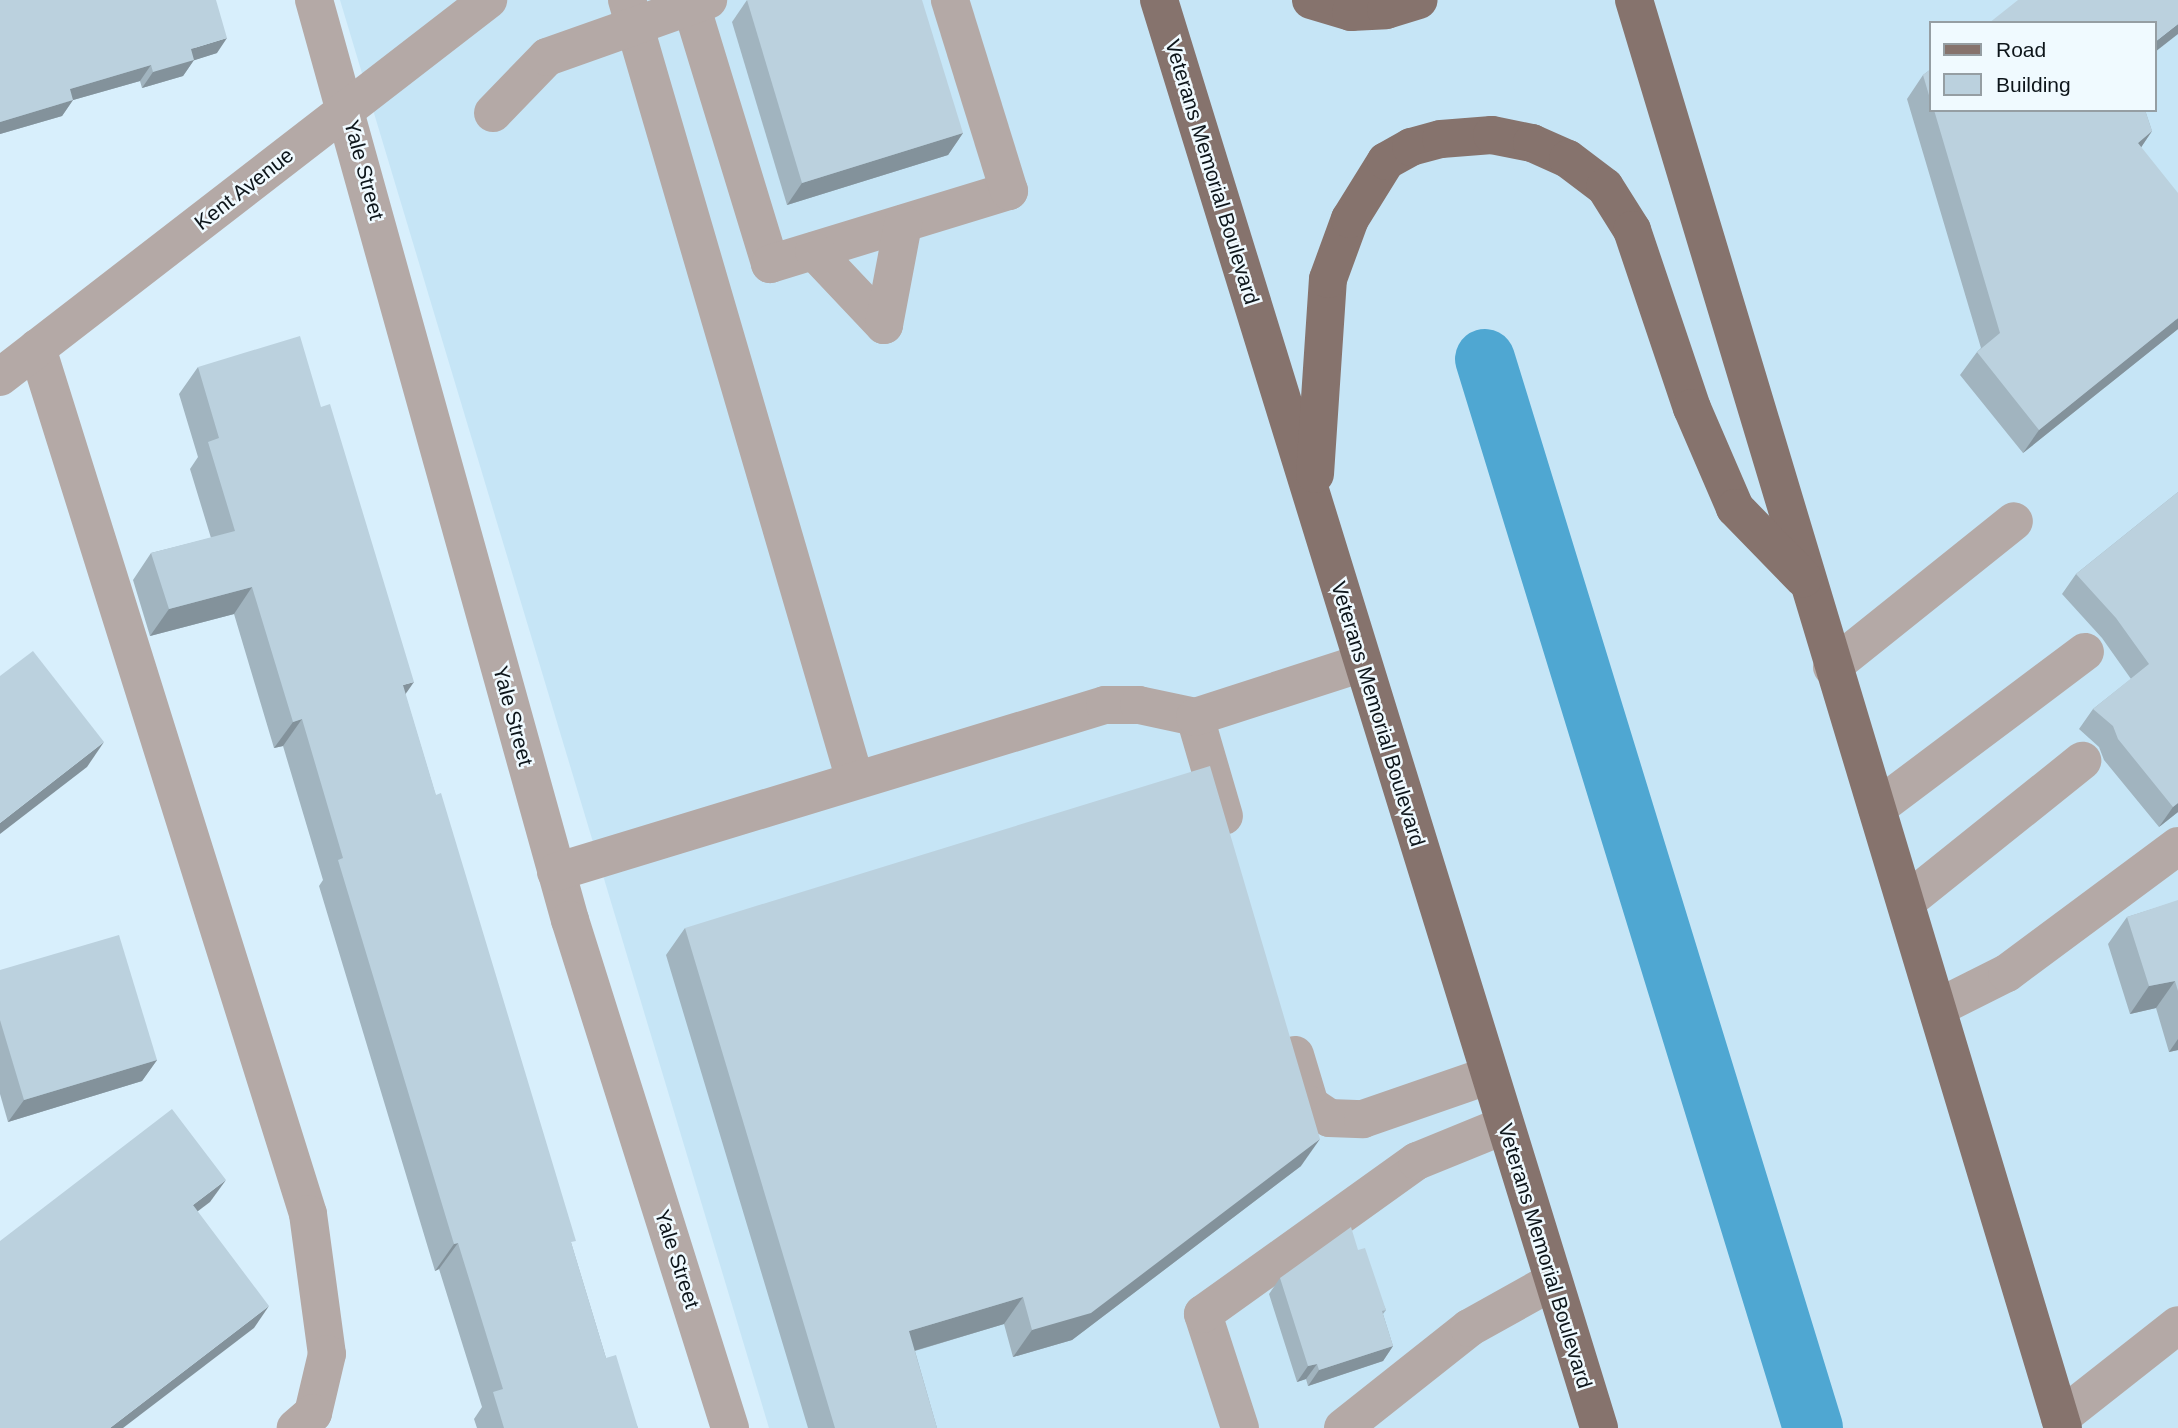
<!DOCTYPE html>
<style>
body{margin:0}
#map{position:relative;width:2178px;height:1428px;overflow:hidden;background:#d8effc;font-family:Arial,sans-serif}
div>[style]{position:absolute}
.built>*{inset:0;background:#c6e5f6}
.canal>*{height:60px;margin:-30px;padding:0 30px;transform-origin:30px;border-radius:30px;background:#4fa7d2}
.minor>*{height:38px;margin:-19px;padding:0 19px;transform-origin:19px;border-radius:19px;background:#b4a9a6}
.major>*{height:38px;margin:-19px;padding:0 19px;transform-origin:19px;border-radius:19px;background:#86736d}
.wall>*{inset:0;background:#a1b4bf}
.shaded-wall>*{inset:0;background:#83929b}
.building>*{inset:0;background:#bbd1de}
span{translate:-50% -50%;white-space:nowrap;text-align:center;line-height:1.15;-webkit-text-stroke:5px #f0faff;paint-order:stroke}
.street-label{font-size:21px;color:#0d151a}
.legend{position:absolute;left:1929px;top:21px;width:228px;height:91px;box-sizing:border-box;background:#f0faff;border:2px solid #959ea3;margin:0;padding:9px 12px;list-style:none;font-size:21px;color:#0d151a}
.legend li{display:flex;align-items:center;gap:14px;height:35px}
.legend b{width:35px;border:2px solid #959ea3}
</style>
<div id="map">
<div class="built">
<i style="clip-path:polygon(evenodd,340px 0,2178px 0,2178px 1428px,769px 1428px,340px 0,1931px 23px,2155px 23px,2155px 110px,1931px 110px,1931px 23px)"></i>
</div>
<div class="canal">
<i style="left:1485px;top:359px;width:1118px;rotate:72.94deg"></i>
</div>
<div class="minor">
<i style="left:314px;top:0;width:955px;rotate:74.45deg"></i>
<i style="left:570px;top:920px;width:533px;rotate:72.52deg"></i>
<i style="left:627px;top:0;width:813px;rotate:73.71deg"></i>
<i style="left:691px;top:5px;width:271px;rotate:73deg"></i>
<i style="left:770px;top:264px;width:250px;rotate:-17deg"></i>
<i style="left:1009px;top:191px;width:200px;rotate:-107.2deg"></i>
<i style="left:493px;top:113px;width:78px;rotate:-46deg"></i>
<i style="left:547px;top:57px;width:171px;rotate:-19.5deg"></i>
<i style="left:814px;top:251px;width:102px;rotate:46.6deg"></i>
<i style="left:884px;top:325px;width:103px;rotate:-79.3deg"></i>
<i style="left:37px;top:348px;width:907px;rotate:72.62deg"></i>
<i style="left:308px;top:1214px;width:141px;rotate:82.3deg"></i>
<i style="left:327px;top:1354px;width:61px;rotate:103.3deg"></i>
<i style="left:313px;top:1413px;width:23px;rotate:139deg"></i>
<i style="left:0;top:377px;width:617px;rotate:-37.69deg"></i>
<i style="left:1832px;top:667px;width:233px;rotate:-38.7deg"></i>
<i style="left:1195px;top:717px;width:103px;rotate:73.7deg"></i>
<i style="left:1877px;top:808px;width:260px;rotate:-36.9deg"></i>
<i style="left:556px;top:872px;width:574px;rotate:-16.92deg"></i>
<i style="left:1105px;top:705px;width:34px"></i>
<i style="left:1139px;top:705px;width:57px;rotate:12.1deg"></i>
<i style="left:1195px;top:717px;width:176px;rotate:-17.9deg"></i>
<i style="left:1906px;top:902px;width:226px;rotate:-38.7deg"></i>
<i style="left:1937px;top:1008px;width:78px;rotate:-26.6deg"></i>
<i style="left:2007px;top:973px;width:213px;rotate:-36.6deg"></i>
<i style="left:1295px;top:1055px;width:52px;rotate:73.3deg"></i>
<i style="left:1310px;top:1105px;width:23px;rotate:34deg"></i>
<i style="left:1329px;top:1118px;width:34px;rotate:2deg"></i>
<i style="left:1363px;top:1119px;width:134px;rotate:-19.1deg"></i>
<i style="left:2060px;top:1418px;width:150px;rotate:-38.2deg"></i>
<i style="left:1240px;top:1428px;width:120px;rotate:-108deg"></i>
<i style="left:1203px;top:1314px;width:263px;rotate:-35.6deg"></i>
<i style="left:1417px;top:1161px;width:95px;rotate:-22.2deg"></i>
<i style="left:1343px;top:1428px;width:161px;rotate:-38.4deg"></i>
<i style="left:1469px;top:1328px;width:96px;rotate:-29.2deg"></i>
</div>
<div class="major">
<i style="left:1159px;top:0;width:1494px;rotate:72.87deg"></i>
<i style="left:1311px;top:0;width:42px;rotate:16.7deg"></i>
<i style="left:1351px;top:12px;width:35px;rotate:-3deg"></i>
<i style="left:1386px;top:10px;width:34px;rotate:-17deg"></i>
<i style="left:1634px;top:0;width:1491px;rotate:73.28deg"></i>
<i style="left:1315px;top:474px;width:195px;rotate:-86.2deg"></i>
<i style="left:1328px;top:279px;width:64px;rotate:-69.9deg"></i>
<i style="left:1350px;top:219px;width:68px;rotate:-58.2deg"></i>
<i style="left:1386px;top:161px;width:29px;rotate:-29deg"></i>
<i style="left:1411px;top:147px;width:31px;rotate:-15deg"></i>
<i style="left:1441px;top:139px;width:51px;rotate:-4.5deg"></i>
<i style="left:1492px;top:135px;width:41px;rotate:11.3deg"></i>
<i style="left:1532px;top:143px;width:39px;rotate:24deg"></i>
<i style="left:1568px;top:159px;width:46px;rotate:37.1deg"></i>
<i style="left:1605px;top:187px;width:51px;rotate:57.9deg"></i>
<i style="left:1632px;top:230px;width:188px;rotate:71.4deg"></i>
<i style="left:1692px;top:408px;width:109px;rotate:66.7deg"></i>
<i style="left:1735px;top:508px;width:98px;rotate:45.8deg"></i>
</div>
<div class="wall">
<i style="clip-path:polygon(0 0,217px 53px,194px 60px,183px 76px,142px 88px,140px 81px,73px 100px,62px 116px,0 134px)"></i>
<i style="clip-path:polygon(747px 0,963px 133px,948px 155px,787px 205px,732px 22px)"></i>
<i style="clip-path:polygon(1931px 69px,1931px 110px,2145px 110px,2152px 131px,2141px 147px,2178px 329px,2023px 453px,1960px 375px,1977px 352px,1981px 348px,1907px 99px,1923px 75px)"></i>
<i style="clip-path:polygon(198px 367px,405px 694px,606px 1358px,638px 1428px,477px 1428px,474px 1419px,482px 1407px,439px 1269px,435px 1271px,319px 886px,323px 880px,283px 746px,274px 748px,234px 614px,150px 636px,133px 580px,151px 553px,211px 538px,190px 469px,198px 457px,179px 394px)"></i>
<i style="clip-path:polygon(2178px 492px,2178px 812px,2159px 827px,2104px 760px,2099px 747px,2079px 729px,2093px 709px,2131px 679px,2102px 638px,2062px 594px,2076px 574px)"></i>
<i style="clip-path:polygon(2178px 901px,2178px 1050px,2169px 1052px,2156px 1008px,2130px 1014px,2108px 944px,2127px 917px)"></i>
<i style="clip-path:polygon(685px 928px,1301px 1166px,1072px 1340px,1013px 1357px,1004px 1324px,915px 1351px,937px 1428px,808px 1428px,666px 955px)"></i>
<i style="clip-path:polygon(0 970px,157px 1060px,142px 1081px,8px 1122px,0 1094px)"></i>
<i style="clip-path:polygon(1358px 1250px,1386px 1310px,1383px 1314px,1393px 1346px,1383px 1361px,1308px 1386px,1306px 1379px,1297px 1382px,1269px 1294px,1280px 1278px)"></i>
</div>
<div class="shaded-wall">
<i style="clip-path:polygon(2178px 24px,2178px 34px,2155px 52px,2155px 42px)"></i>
<i style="clip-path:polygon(227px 38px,217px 53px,192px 61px,194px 60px,183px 76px,142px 88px,153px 72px,191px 49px)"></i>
<i style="clip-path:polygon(151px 65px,140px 81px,59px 104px,70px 89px)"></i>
<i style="clip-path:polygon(73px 100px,62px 116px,0 134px,0 122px)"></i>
<i style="clip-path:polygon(2152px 131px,2136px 155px,2138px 143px)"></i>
<i style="clip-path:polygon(963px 133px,948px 155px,787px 205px,802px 183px)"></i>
<i style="clip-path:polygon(2178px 318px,2178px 329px,2023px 453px,2039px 430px)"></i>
<i style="clip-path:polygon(252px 587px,234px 614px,150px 636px,169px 609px)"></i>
<i style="clip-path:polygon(414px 682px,395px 709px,403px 685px)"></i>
<i style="clip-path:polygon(302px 719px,283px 746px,274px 748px,293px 722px)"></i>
<i style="clip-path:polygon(104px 742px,87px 767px,0 834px,0 823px)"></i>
<i style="clip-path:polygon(2178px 803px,2178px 812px,2159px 827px,2173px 807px)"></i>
<i style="clip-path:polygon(2175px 981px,2156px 1008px,2130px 1014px,2149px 986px)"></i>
<i style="clip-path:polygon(2178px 1039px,2178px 1050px,2169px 1052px)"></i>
<i style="clip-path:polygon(157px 1060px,142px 1081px,8px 1122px,24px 1100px)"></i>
<i style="clip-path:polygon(1320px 1139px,1301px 1166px,1072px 1340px,1013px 1357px,1032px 1330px)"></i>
<i style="clip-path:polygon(226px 1180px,210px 1202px,177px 1227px,193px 1205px)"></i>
<i style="clip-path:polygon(458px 1243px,439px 1269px,435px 1271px,454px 1244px)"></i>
<i style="clip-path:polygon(1023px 1297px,1004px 1324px,890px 1358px,909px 1331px)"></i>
<i style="clip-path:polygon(269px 1306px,254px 1328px,123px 1428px,110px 1428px)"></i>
<i style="clip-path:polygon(1393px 1346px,1383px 1361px,1308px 1386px,1319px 1370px)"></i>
<i style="clip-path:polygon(1317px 1364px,1306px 1379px,1297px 1382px,1308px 1366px)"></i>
</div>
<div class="building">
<i style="clip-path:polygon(0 0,216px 0,227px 38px,191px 49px,194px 60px,153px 72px,151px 65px,70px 89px,73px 100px,0 122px)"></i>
<i style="clip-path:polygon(747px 0,922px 0,963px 133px,802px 183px)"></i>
<i style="clip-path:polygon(2018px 0,2178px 0,2178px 24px,2155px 42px,2155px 23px,1989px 23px)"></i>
<i style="clip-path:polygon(1931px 69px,1931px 102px,1923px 75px)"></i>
<i style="clip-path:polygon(1934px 110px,2145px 110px,2152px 131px,2138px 143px,2178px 193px,2178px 318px,2039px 430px,1977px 352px,2000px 333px)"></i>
<i style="clip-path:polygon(300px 336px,321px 407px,330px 404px,414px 682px,403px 685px,436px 795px,441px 793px,576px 1241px,571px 1242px,606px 1358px,616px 1355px,638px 1428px,504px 1428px,493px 1392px,503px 1389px,458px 1243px,454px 1244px,338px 860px,343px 858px,302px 719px,293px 722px,252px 587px,169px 609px,151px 553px,235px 531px,208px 442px,219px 438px,198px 367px)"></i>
<i style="clip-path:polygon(2178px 492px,2178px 803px,2173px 807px,2118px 739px,2113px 726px,2093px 709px,2149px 664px,2116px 618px,2076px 574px)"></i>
<i style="clip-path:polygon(33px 651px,104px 742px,0 823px,0 676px)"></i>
<i style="clip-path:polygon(1210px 766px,1320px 1139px,1091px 1313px,1032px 1330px,1023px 1297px,909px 1331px,937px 1428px,835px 1428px,685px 928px)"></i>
<i style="clip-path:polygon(2178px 900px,2178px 991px,2175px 981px,2149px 986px,2127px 917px)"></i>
<i style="clip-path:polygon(119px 935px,157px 1060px,24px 1100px,0 1020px,0 970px)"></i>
<i style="clip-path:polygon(172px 1109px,226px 1180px,193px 1205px,269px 1306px,110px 1428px,0 1428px,0 1241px)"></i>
<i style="clip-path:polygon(1351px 1227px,1358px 1250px,1365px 1248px,1386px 1310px,1382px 1311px,1393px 1346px,1319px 1370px,1317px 1364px,1308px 1366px,1280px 1278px)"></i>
</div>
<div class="street-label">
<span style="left:364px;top:170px;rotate:75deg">Yale Street</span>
<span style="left:1212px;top:172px;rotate:73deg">Veterans Memorial Boulevard</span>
<span style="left:244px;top:189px;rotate:-38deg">Kent Avenue</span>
<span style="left:1378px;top:714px;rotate:73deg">Veterans Memorial Boulevard</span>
<span style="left:513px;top:716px;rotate:75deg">Yale Street</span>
<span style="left:1545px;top:1256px;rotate:73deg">Veterans Memorial Boulevard</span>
<span style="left:677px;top:1259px;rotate:72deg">Yale Street</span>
</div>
<ul class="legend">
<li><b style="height:9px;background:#86736d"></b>Road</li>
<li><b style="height:19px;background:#bbd1de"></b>Building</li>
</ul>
</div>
